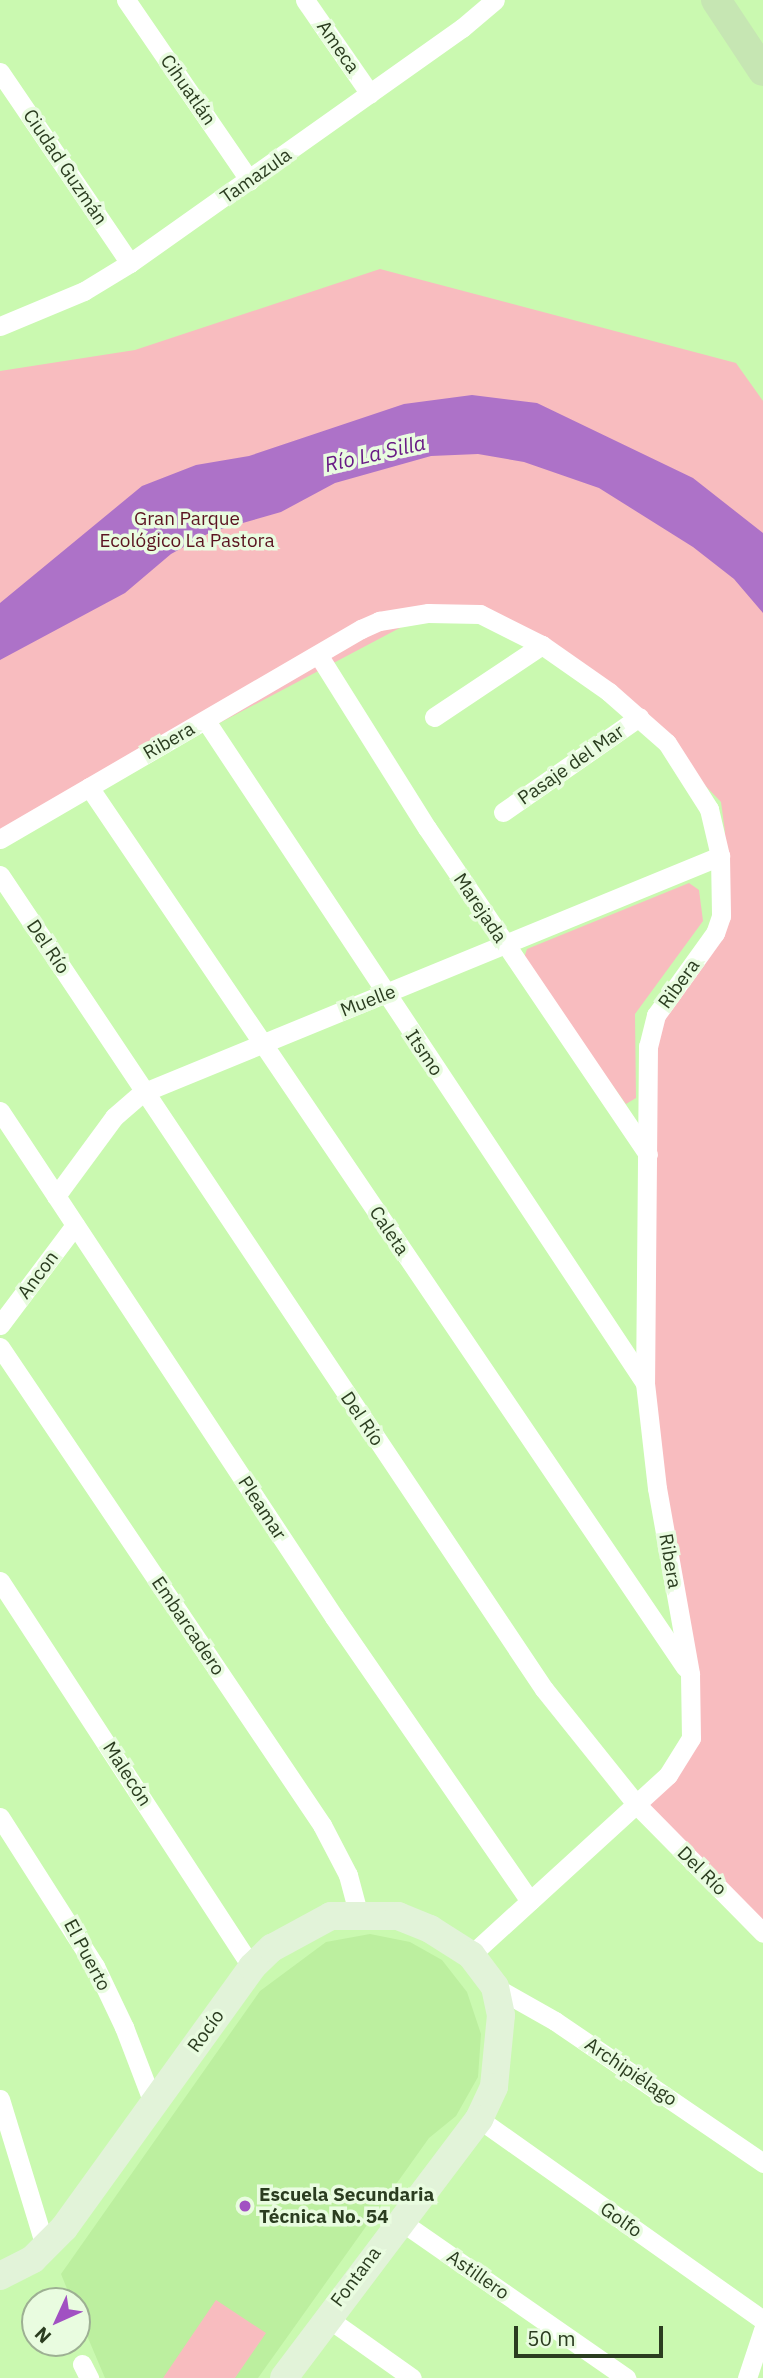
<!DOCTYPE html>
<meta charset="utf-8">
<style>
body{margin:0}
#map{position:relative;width:763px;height:2378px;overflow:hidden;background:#caf9b0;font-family:"IBM Plex Sans",sans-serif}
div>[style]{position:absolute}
.built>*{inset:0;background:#bcef9f}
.green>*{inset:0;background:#f8bcbf}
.water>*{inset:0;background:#ad72c8}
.street>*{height:19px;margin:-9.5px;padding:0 9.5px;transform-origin:9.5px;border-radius:9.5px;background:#fff}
.secondary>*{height:28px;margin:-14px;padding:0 14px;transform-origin:14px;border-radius:14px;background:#e2f3d9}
.primary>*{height:30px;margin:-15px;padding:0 15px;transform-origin:15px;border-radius:15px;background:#c6e6b3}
.dots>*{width:19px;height:19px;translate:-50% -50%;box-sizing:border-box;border:4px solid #e9fce0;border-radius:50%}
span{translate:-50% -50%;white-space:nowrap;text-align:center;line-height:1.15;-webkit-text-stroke:7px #e9fce0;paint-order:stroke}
.street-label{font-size:19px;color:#2b3d20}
.park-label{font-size:19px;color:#5b1421}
.poi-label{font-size:19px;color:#2b3d20;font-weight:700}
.left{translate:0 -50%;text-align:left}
.water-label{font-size:21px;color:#681b85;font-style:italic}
.north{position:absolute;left:21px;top:2287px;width:70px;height:70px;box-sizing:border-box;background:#e9fce0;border:2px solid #9db093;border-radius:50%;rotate:225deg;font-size:19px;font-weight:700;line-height:28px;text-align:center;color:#2b3d20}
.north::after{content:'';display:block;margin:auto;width:24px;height:32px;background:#a151c2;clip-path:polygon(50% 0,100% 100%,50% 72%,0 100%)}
.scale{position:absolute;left:514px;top:2326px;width:149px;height:32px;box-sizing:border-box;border:4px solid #2b3d20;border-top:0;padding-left:9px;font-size:21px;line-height:24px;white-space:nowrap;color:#2b3d20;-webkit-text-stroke:5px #e9fce0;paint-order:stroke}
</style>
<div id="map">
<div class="built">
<i style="clip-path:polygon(370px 1934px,410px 1942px,442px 1960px,467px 1992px,481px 2034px,478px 2077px,456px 2116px,429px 2138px,258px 2378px,105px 2378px,77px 2312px,77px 2301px,72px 2301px,61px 2274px,260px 1991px,326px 1942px)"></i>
</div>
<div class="green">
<i style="clip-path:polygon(380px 269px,736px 363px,763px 401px,763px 1933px,636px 1804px,691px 1738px,650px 1437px,648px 1046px,715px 933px,725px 832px,721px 802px,639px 717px,500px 621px,428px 613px,0 839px,0 371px,135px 350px)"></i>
<i style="clip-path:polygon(689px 883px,699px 890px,703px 921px,635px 1014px,636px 1098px,626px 1104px,523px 961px,527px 949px)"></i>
<i style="clip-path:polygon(216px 2300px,266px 2333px,235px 2378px,163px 2378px)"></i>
</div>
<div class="water">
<i style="clip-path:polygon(472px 395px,537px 403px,693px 478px,763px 533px,763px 613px,734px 579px,693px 547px,599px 488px,524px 462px,478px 454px,431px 456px,335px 483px,281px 512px,211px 532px,171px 554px,125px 593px,0 660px,0 603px,142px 486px,196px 465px,249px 456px,404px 404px)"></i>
</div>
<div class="street">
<i style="left:126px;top:0;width:219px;rotate:55.6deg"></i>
<i style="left:305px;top:0;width:114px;rotate:55.3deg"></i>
<i style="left:0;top:72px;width:231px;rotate:55.8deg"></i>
<i style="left:0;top:326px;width:91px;rotate:-22.6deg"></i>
<i style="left:84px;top:291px;width:54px;rotate:-31.3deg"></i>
<i style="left:130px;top:263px;width:407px;rotate:-35.3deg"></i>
<i style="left:462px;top:28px;width:43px;rotate:-40.3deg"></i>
<i style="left:319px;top:656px;width:203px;rotate:57.9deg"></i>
<i style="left:427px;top:828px;width:394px;rotate:55.9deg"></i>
<i style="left:434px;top:717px;width:130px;rotate:-33.7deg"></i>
<i style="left:206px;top:721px;width:794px;rotate:56.45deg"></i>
<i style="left:89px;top:787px;width:1063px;rotate:55.89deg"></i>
<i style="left:503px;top:812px;width:166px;rotate:-34.9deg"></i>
<i style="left:0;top:839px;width:418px;rotate:-30.2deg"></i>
<i style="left:361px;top:629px;width:20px;rotate:-24deg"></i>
<i style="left:379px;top:621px;width:50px;rotate:-9.3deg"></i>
<i style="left:428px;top:613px;width:52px;rotate:1.1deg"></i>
<i style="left:480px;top:614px;width:69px;rotate:26.6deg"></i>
<i style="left:542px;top:645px;width:82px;rotate:35deg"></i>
<i style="left:609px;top:692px;width:77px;rotate:41.3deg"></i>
<i style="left:667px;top:743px;width:78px;rotate:57.5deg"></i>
<i style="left:709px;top:809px;width:48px;rotate:76.8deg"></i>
<i style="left:720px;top:856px;width:60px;rotate:89deg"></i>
<i style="left:721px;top:916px;width:18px;rotate:109deg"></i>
<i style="left:715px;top:933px;width:101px;rotate:125.7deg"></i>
<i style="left:656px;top:1015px;width:32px;rotate:104deg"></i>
<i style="left:648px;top:1046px;width:337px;rotate:90.5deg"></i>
<i style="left:645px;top:1383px;width:106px;rotate:83.5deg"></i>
<i style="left:657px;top:1488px;width:189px;rotate:79.9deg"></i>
<i style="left:690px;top:1674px;width:64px;rotate:89.1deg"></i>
<i style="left:691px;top:1738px;width:44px;rotate:121.9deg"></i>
<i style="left:668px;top:1775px;width:267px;rotate:137.6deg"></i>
<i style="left:0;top:875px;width:979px;rotate:56.25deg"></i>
<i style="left:544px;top:1689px;width:147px;rotate:51.3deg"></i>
<i style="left:636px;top:1804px;width:181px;rotate:45.4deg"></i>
<i style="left:0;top:1111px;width:606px;rotate:56.57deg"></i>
<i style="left:334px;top:1617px;width:345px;rotate:55.4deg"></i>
<i style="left:56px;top:1196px;width:98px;rotate:-53.7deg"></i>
<i style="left:114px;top:1117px;width:37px;rotate:-41deg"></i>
<i style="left:142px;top:1093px;width:625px;rotate:-22.3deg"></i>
<i style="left:0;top:1325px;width:125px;rotate:-53.1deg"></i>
<i style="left:0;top:1347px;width:576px;rotate:56.03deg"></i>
<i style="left:322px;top:1825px;width:56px;rotate:62.5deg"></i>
<i style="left:348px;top:1875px;width:39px;rotate:75deg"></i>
<i style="left:0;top:1581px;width:461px;rotate:56.9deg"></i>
<i style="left:0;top:1817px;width:177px;rotate:57.5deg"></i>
<i style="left:95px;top:1966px;width:68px;rotate:64.6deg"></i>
<i style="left:124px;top:2027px;width:81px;rotate:69.1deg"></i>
<i style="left:495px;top:1987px;width:69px;rotate:29.5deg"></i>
<i style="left:555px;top:2021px;width:252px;rotate:34.3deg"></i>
<i style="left:0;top:2099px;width:157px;rotate:73deg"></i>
<i style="left:479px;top:2119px;width:348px;rotate:35.3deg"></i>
<i style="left:399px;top:2220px;width:277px;rotate:34.8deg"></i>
<i style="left:326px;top:2317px;width:105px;rotate:35.3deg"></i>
<i style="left:82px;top:2364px;width:16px;rotate:63deg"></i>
<i style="left:747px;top:2378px;width:51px;rotate:-71.6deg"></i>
</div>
<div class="secondary">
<i style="left:0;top:2276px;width:37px;rotate:-27deg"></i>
<i style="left:33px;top:2259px;width:44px;rotate:-45deg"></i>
<i style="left:64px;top:2228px;width:322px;rotate:-54.2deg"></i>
<i style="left:252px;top:1967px;width:28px;rotate:-44deg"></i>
<i style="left:272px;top:1948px;width:67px;rotate:-28.5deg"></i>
<i style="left:331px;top:1916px;width:67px"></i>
<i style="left:398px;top:1916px;width:35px;rotate:22deg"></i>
<i style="left:430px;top:1929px;width:49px;rotate:32.4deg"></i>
<i style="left:471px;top:1955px;width:40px;rotate:53deg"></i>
<i style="left:495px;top:1987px;width:29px;rotate:78deg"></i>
<i style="left:501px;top:2015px;width:72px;rotate:95.6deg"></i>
<i style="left:494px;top:2087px;width:35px;rotate:115deg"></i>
<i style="left:479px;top:2119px;width:324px;rotate:127deg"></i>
</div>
<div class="primary">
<i style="left:716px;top:0;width:85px;rotate:56.5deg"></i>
</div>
<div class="dots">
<i style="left:245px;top:2206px;background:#a151c2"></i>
</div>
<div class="street-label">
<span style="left:338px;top:47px;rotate:55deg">Ameca</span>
<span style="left:188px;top:90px;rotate:55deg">Cihuatlán</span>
<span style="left:65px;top:167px;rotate:56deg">Ciudad Guzmán</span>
<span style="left:256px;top:176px;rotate:-35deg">Tamazula</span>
<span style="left:169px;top:741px;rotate:-30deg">Ribera</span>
<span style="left:571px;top:765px;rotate:-35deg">Pasaje del Mar</span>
<span style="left:480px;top:908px;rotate:56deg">Marejada</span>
<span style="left:48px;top:947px;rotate:56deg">Del Río</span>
<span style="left:679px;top:984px;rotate:-54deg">Ribera</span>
<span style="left:368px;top:1001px;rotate:-21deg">Muelle</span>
<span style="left:424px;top:1053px;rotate:56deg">Itsmo</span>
<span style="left:389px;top:1231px;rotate:56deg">Caleta</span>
<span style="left:38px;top:1275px;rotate:-53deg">Ancon</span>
<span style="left:362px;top:1419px;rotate:56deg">Del Río</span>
<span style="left:262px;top:1508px;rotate:57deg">Pleamar</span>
<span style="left:670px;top:1561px;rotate:80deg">Ribera</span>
<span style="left:188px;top:1626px;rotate:56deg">Embarcadero</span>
<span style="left:127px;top:1774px;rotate:57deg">Malecón</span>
<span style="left:702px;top:1871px;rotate:45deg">Del Río</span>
<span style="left:87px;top:1955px;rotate:62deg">El Puerto</span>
<span style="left:206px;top:2031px;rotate:-54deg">Rocío</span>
<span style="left:631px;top:2072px;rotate:34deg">Archipiélago</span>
<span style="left:621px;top:2220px;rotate:35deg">Golfo</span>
<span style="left:478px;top:2275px;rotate:35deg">Astillero</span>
<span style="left:356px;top:2277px;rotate:-53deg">Fontana</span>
</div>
<div class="park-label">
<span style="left:187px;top:530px">Gran Parque<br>Ecológico La Pastora</span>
</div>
<div class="poi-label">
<span class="left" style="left:259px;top:2206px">Escuela Secundaria<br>Técnica No. 54</span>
</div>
<div class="water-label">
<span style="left:375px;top:453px;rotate:-13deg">Río La Silla</span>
</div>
<div class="north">N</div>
<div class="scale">50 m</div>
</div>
